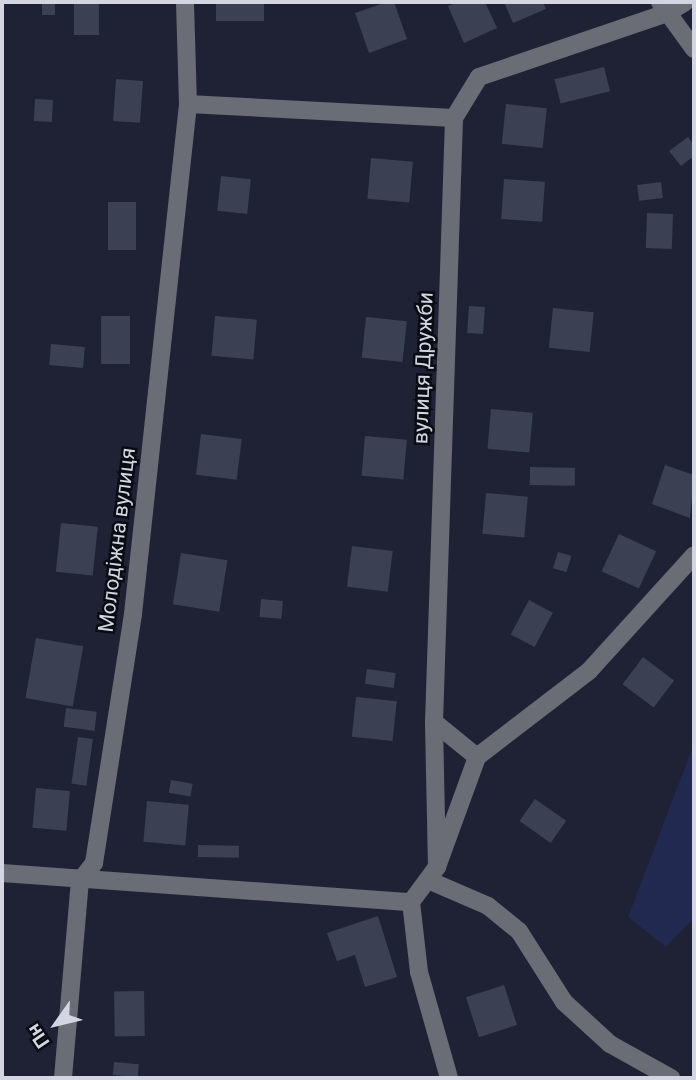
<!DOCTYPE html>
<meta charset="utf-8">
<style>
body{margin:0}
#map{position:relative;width:696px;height:1080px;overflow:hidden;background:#1e2234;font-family:Roboto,sans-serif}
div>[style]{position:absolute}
.green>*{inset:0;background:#222950}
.building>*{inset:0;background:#3b4053;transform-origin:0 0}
.minor>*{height:18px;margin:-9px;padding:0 9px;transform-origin:9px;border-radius:9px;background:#6a6c76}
span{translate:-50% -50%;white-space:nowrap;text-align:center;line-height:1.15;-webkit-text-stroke:5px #0a0c14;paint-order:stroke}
.street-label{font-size:21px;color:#d3d6e2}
.frame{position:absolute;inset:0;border:4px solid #d3d6e2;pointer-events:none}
.north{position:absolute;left:21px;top:989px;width:70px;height:70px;-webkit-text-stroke:5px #0a0c14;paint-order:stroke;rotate:236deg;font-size:19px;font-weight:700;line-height:28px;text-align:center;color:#d3d6e2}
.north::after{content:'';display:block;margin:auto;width:24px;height:32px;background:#d3d6e2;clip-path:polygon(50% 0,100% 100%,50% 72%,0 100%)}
</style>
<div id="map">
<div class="green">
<i style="clip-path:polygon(694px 744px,694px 918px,666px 947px,628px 917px)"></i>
</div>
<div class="building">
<i style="left:42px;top:2px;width:13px;height:13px"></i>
<i style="left:74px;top:2px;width:25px;height:33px"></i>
<i style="left:216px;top:2px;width:48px;height:19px"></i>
<i style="clip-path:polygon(387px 2px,394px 2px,407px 39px,369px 53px,355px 13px)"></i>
<i style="clip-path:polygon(458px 2px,485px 2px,497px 28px,464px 43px,448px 6px)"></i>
<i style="clip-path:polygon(504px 2px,543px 2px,546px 9px,513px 23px)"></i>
<i style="left:604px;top:67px;width:25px;height:51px;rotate:76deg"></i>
<i style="left:116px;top:79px;width:27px;height:42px;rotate:4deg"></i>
<i style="left:35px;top:99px;width:18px;height:22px;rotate:3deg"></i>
<i style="left:506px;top:104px;width:41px;height:40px;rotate:6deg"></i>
<i style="clip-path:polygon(688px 137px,694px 145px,694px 156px,681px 166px,669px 151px)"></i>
<i style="left:371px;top:158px;width:42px;height:41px;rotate:5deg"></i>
<i style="left:221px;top:176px;width:30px;height:35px;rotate:6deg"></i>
<i style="left:504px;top:179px;width:41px;height:40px;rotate:4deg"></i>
<i style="left:661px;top:182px;width:16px;height:24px;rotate:83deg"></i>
<i style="left:108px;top:202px;width:28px;height:48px"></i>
<i style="left:647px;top:213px;width:26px;height:35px;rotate:2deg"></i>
<i style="left:469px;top:306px;width:16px;height:27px;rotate:4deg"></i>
<i style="left:553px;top:308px;width:41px;height:40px;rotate:6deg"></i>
<i style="left:101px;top:316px;width:29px;height:48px"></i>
<i style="left:215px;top:316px;width:42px;height:40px;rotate:5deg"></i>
<i style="left:366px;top:317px;width:41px;height:41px;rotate:6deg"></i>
<i style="left:51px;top:344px;width:34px;height:21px;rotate:5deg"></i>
<i style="left:491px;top:409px;width:42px;height:40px;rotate:5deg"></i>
<i style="left:201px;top:434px;width:41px;height:41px;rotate:7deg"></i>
<i style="left:365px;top:436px;width:42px;height:40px;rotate:5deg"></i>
<i style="clip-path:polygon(665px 465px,694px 475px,690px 518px,652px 504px)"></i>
<i style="left:530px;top:467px;width:45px;height:18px;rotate:1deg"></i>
<i style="left:486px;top:493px;width:42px;height:41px;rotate:5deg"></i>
<i style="left:61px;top:523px;width:37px;height:49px;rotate:6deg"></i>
<i style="left:619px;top:534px;width:41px;height:41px;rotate:25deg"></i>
<i style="left:352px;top:546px;width:41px;height:41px;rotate:7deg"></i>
<i style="left:558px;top:552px;width:14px;height:17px;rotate:17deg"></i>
<i style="left:181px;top:553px;width:47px;height:52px;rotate:9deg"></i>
<i style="left:261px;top:599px;width:22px;height:18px;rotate:5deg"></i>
<i style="left:529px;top:600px;width:27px;height:39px;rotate:28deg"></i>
<i style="left:36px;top:638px;width:48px;height:61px;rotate:10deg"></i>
<i style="left:643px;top:657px;width:39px;height:34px;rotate:37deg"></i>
<i style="left:367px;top:669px;width:29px;height:15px;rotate:8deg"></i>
<i style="left:356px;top:697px;width:41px;height:40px;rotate:6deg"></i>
<i style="left:66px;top:708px;width:31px;height:19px;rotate:7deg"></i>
<i style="left:78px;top:737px;width:15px;height:47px;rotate:8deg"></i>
<i style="left:171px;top:780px;width:22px;height:13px;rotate:10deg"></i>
<i style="left:36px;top:788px;width:34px;height:40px;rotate:5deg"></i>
<i style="left:535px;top:799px;width:38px;height:27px;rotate:35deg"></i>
<i style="left:147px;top:801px;width:42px;height:41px;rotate:5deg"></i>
<i style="left:198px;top:845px;width:41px;height:12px;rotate:1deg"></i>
<i style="clip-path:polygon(378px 916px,397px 977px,365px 987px,355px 955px,337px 961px,327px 933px)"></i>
<i style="left:504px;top:985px;width:42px;height:40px;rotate:72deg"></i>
<i style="left:144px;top:991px;width:45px;height:30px;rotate:89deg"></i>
<i style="left:114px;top:1062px;width:25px;height:13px;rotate:5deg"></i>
</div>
<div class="minor">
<i style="left:660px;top:2px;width:58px;rotate:54.1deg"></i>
<i style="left:188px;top:104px;width:266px;rotate:3deg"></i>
<i style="left:434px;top:722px;width:55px;rotate:39.1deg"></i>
<i style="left:437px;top:867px;width:145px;rotate:-91.2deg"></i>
<i style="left:434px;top:722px;width:604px;rotate:-88.1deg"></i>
<i style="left:454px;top:118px;width:48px;rotate:-58.6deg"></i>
<i style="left:479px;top:77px;width:199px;rotate:-18.8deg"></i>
<i style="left:667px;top:13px;width:21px;rotate:-31deg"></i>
<i style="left:2px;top:873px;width:410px;rotate:4.1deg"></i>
<i style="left:428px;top:880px;width:65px;rotate:23.4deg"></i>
<i style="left:488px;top:906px;width:40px;rotate:39deg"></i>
<i style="left:519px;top:931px;width:84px;rotate:57.6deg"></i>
<i style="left:564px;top:1002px;width:62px;rotate:42.4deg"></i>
<i style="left:610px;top:1044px;width:70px;rotate:29.1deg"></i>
<i style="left:63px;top:1078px;width:198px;rotate:-85.1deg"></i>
<i style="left:80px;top:881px;width:23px;rotate:-52deg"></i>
<i style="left:94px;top:863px;width:252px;rotate:-81.1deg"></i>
<i style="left:133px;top:614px;width:513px;rotate:-83.84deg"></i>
<i style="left:188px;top:104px;width:102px;rotate:-91.7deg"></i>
<i style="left:449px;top:1078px;width:110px;rotate:-105.8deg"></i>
<i style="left:419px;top:972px;width:70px;rotate:-96.5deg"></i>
<i style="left:411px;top:902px;width:44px;rotate:-53.4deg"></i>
<i style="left:437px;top:867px;width:117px;rotate:-70deg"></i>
<i style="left:477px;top:757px;width:141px;rotate:-37.5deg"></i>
<i style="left:589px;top:671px;width:156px;rotate:-47.8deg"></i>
</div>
<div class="street-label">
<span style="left:423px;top:368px;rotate:-88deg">вулиця Дружби</span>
<span style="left:117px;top:540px;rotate:-83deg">Молодіжна вулиця</span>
</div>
<div class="frame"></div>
<div class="north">Пн</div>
</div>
